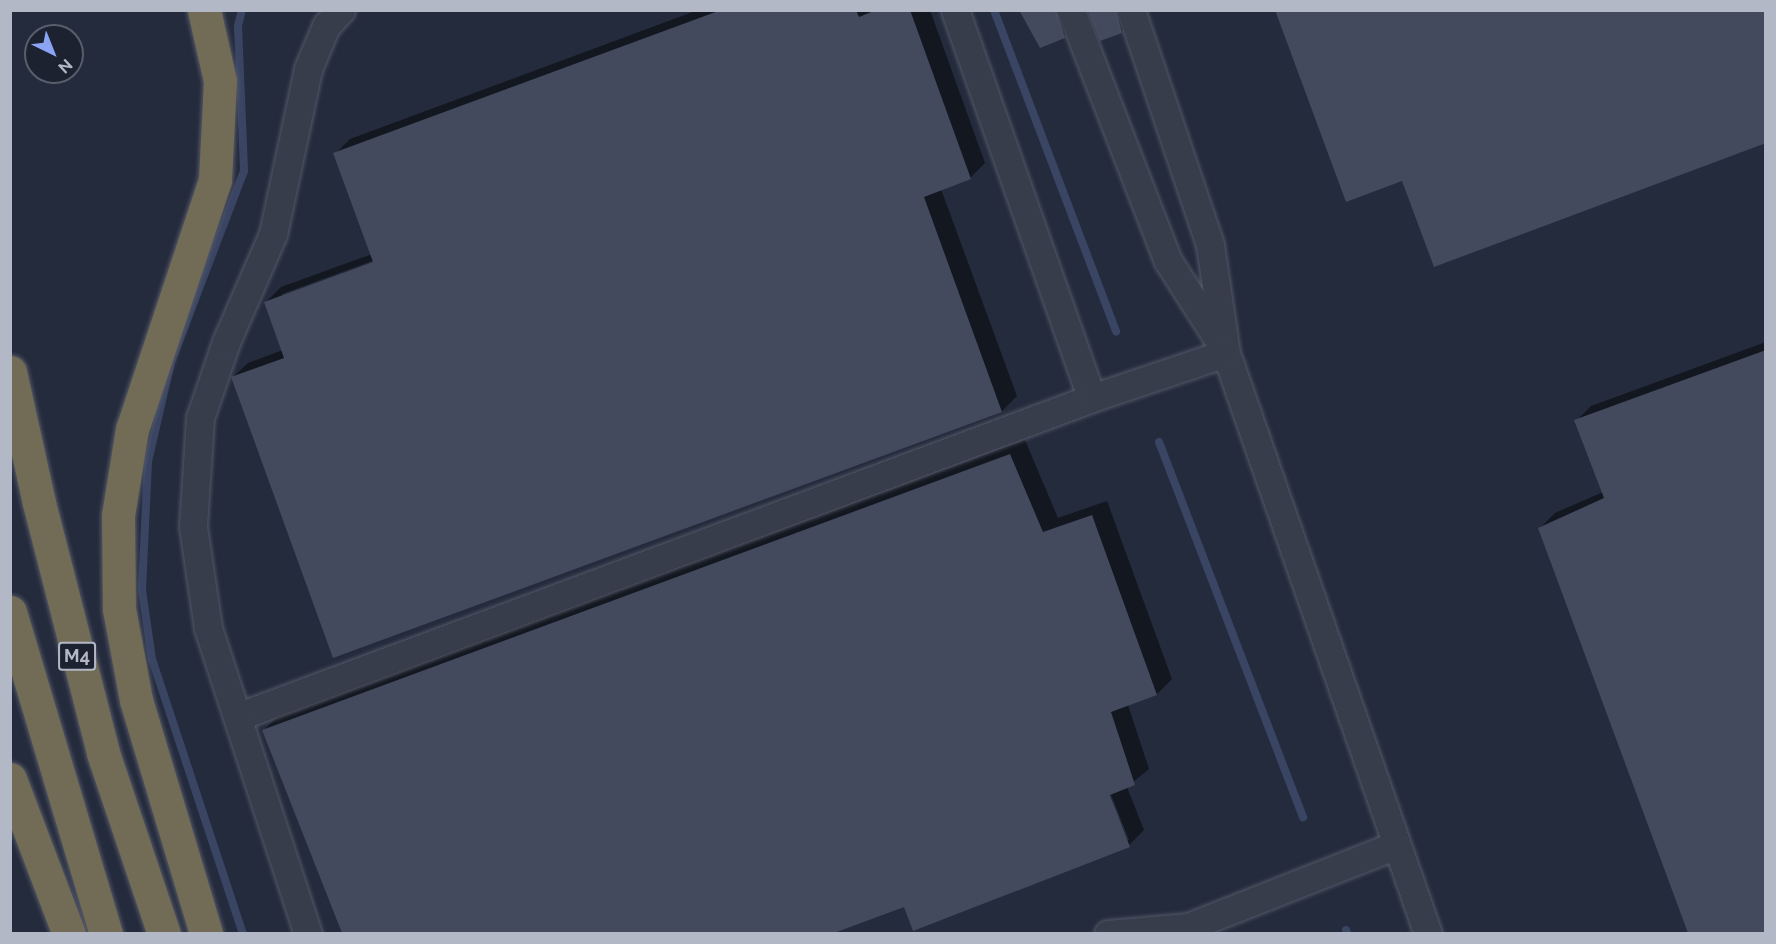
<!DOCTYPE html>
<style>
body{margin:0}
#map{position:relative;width:1776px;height:944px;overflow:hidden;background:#242b3c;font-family:Raleway,sans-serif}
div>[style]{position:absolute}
.shadow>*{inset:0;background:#0007}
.stream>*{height:8px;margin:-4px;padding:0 4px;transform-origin:4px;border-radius:4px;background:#3a4564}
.building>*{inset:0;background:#434a5e}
.roads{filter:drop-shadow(0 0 2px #535867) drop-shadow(0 0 2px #535867)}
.minor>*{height:27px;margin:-13.5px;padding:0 13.5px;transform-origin:13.5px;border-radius:13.5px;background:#383d4c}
.highway>*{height:33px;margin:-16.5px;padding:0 16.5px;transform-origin:16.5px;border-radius:16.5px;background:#726b55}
span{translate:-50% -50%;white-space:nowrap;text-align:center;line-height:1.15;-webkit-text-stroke:4.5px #1d2231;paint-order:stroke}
.shield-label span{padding:2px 4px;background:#1d2231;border:2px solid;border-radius:4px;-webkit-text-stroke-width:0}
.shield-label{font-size:18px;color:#b3b8c7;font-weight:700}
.frame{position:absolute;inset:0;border:12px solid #b3b8c7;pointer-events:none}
.north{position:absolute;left:24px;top:24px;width:60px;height:60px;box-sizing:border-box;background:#1d2231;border:2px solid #595e6d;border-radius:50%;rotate:137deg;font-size:16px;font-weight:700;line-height:24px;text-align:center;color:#b3b8c7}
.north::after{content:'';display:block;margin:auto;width:21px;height:27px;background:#8ca4f4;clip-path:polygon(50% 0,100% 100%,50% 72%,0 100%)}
</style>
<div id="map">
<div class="shadow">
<i style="clip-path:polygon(evenodd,698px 10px,930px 10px,985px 163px,970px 178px,941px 189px,1017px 396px,1002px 411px,334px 656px,232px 378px,248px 363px,283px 350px,266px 302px,281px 287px,372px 254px,335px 154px,350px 139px,698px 10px,380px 258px,381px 261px,282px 297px,282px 294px,380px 258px)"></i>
<i style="clip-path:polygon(1021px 10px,1073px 10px,1078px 22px,1064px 36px)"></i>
<i style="clip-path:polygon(1090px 10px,1135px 10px,1136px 17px,1121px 32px)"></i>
<i style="clip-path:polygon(1766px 342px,1766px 934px,1690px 934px,1540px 528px,1555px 513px,1603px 492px,1576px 421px,1591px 406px)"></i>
<i style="clip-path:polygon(evenodd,1025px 440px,1058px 518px,1107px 501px,1172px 679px,1157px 694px,1128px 705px,1149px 769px,1127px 787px,1144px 830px,1129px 845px,905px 905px,830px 934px,344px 934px,264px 730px,279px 715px,1025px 440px,1108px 787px,1129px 840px,1125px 840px,1108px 787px)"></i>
</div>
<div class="stream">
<i style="left:242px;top:10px;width:16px;rotate:104deg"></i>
<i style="left:238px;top:26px;width:145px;rotate:87.6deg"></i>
<i style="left:244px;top:171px;width:204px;rotate:110.9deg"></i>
<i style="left:171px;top:362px;width:103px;rotate:103deg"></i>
<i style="left:148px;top:462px;width:128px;rotate:92.7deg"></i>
<i style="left:142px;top:590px;width:70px;rotate:81.8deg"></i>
<i style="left:152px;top:659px;width:290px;rotate:71.7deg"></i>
<i style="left:994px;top:10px;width:344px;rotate:69.2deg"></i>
<i style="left:1159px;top:442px;width:402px;rotate:69deg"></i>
<i style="left:1346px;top:930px;width:4px;rotate:76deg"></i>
</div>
<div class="building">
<i style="clip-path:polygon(721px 10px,856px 10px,859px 17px,876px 10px,910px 10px,971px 179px,924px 197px,1002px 412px,333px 658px,231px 377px,284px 358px,264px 302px,373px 262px,333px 153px)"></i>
<i style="clip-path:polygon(1019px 10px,1056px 10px,1065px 38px,1040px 48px)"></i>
<i style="clip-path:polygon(1088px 10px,1116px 10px,1122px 33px,1100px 41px)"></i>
<i style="clip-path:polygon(1275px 10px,1766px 10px,1766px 143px,1434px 267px,1402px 181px,1346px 202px)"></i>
<i style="clip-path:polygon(1766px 350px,1766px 933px,1688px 933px,1538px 528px,1604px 498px,1574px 420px)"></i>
<i style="clip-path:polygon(1010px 454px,1043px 532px,1092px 515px,1157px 695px,1111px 712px,1135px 785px,1110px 795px,1130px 847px,913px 931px,904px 907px,834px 933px,342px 933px,262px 730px)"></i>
</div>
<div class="roads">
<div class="minor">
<i style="left:955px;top:10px;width:411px;rotate:70.6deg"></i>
<i style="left:1071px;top:10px;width:269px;rotate:68.9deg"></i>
<i style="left:1168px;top:261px;width:98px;rotate:57.4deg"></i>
<i style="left:1131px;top:10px;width:248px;rotate:71.4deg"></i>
<i style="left:1210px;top:245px;width:109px;rotate:81.6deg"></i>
<i style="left:1226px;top:353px;width:615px;rotate:70.83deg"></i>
<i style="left:237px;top:717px;width:913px;rotate:-20.46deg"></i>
<i style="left:1092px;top:398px;width:141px;rotate:-18.6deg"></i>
<i style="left:308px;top:934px;width:322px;rotate:-108.1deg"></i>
<i style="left:208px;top:628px;width:103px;rotate:-98.4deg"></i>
<i style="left:193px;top:526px;width:108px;rotate:-86.3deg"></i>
<i style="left:200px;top:418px;width:80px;rotate:-71.1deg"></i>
<i style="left:226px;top:342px;width:118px;rotate:-66.5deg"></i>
<i style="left:273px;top:234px;width:169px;rotate:-78deg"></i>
<i style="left:308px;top:69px;width:47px;rotate:-67.3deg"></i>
<i style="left:326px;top:26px;width:22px;rotate:-47deg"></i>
<i style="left:1108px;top:934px;width:80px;rotate:-5deg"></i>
<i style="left:1188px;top:927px;width:224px;rotate:-21.5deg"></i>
</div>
<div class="highway">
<i style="left:204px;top:10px;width:73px;rotate:77.3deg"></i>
<i style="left:220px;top:81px;width:99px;rotate:92.9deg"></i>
<i style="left:215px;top:180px;width:262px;rotate:108.4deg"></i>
<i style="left:132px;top:429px;width:87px;rotate:99.2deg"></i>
<i style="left:118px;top:515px;width:94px;rotate:89.4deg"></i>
<i style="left:119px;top:609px;width:93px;rotate:79.4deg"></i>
<i style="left:136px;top:700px;width:244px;rotate:73.3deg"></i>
<i style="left:10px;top:372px;width:134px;rotate:77.5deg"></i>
<i style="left:39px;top:503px;width:258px;rotate:75.6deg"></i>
<i style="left:103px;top:753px;width:191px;rotate:71.4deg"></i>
<i style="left:10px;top:612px;width:336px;rotate:73.4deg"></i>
<i style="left:10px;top:779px;width:166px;rotate:69.2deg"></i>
</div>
</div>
<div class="shield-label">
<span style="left:77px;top:656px">M4</span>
</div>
<div class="frame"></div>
<div class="north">N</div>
</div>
